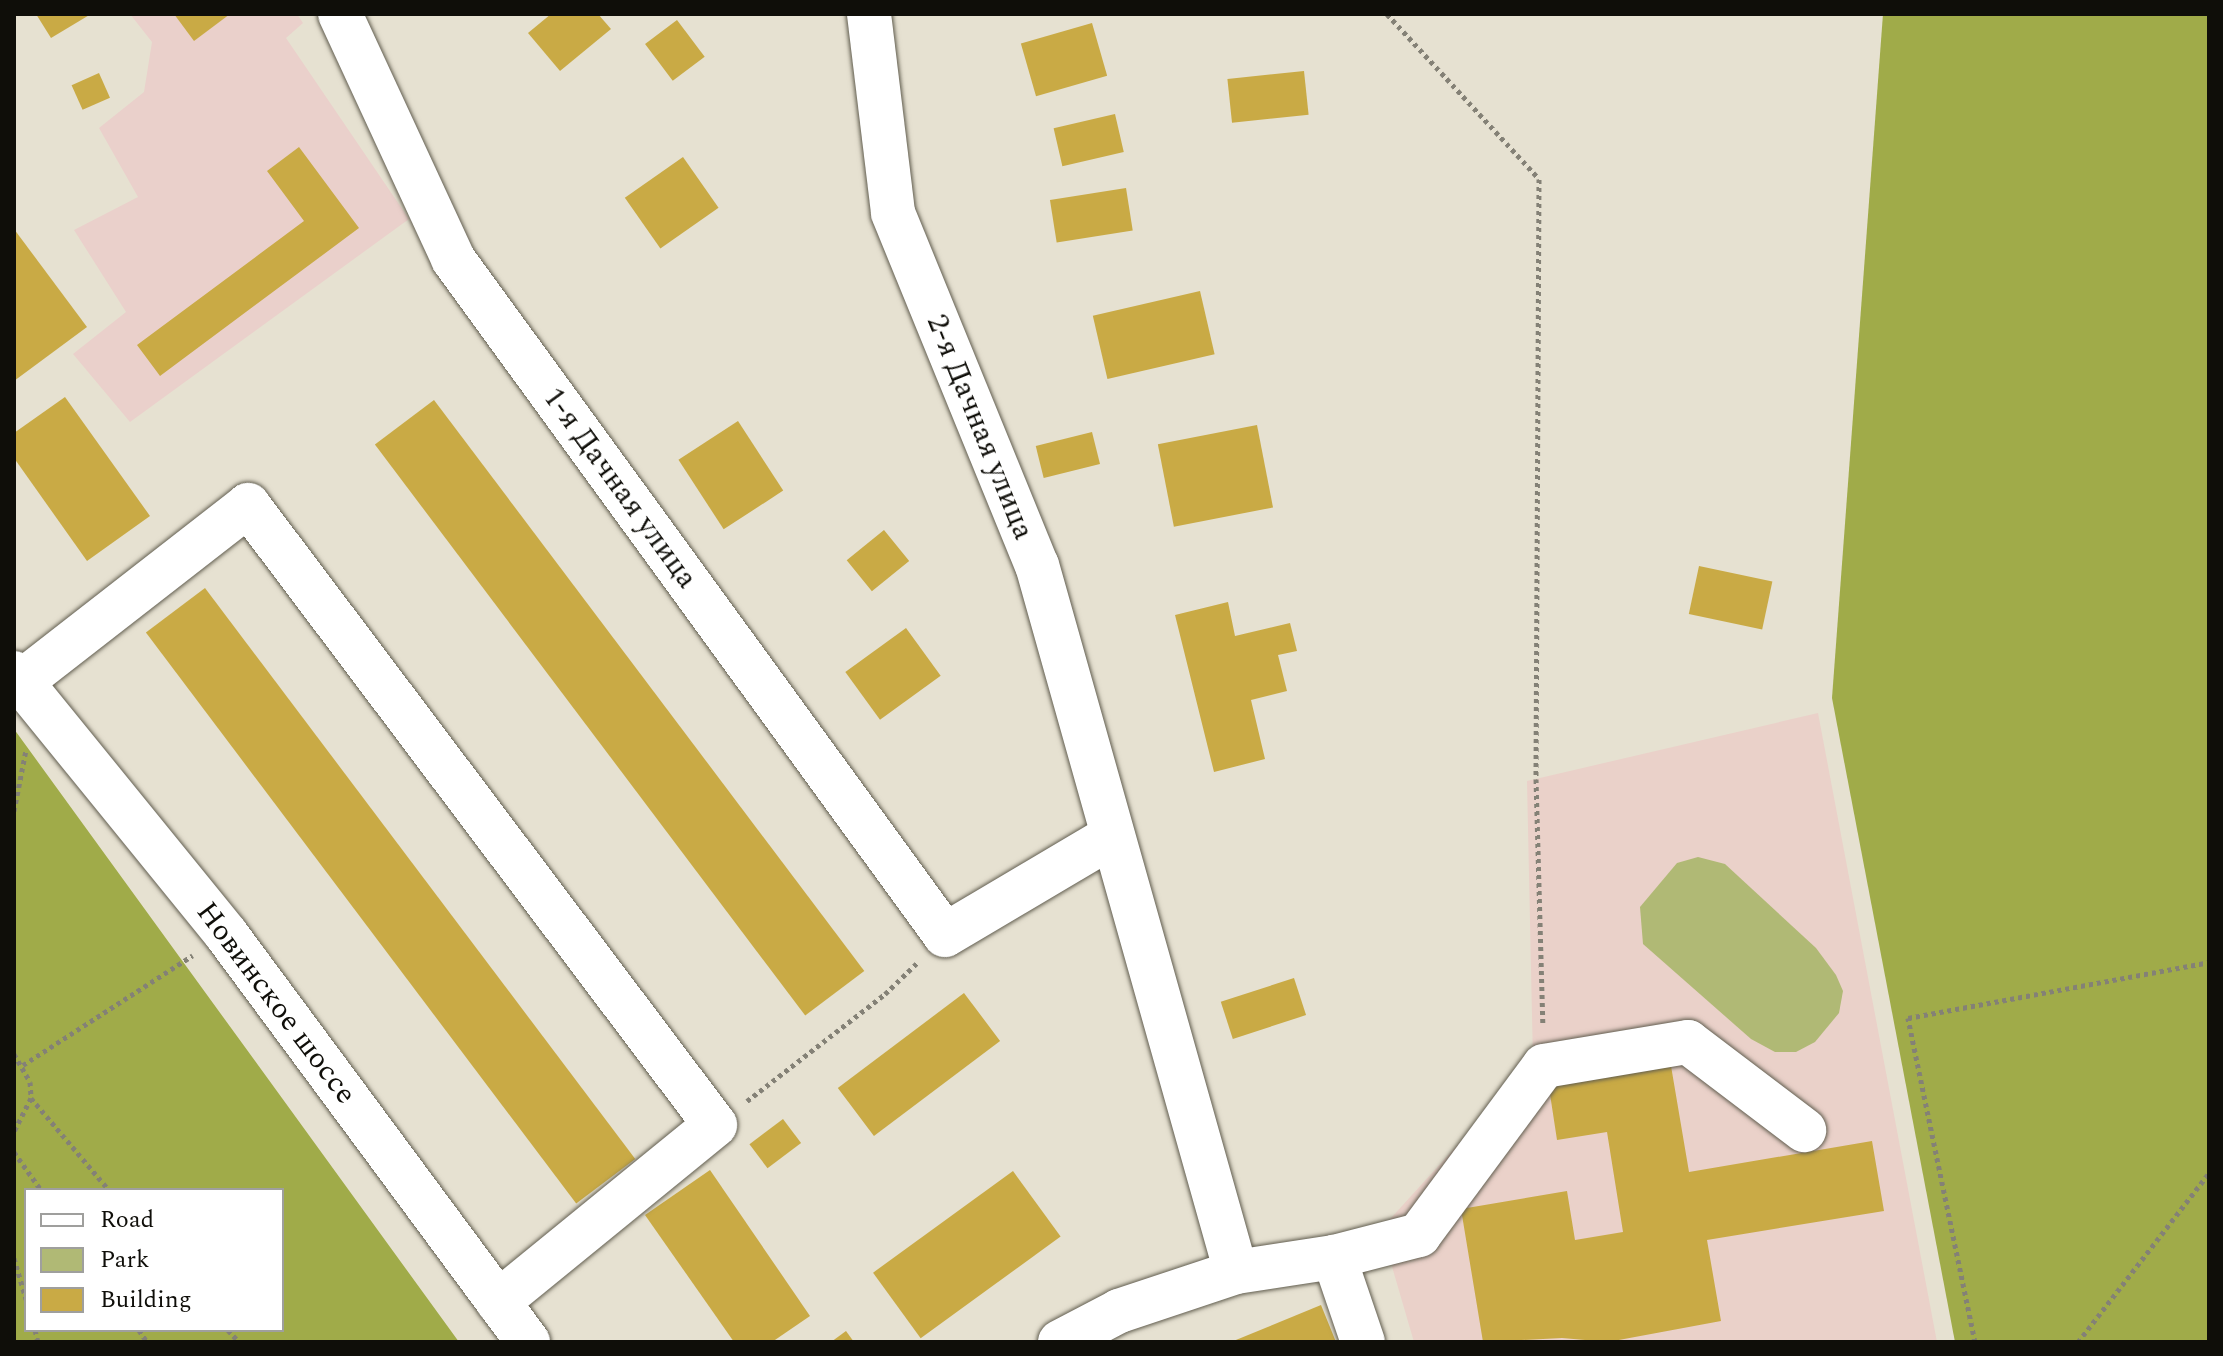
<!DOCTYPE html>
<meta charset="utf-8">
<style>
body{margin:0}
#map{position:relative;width:2223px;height:1356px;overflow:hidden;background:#e6e1d1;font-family:Spectral,serif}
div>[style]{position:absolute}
.industrial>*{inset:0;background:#ead0cb}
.education>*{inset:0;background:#ead1c9}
.green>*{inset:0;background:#b0b975}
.forest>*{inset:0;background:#a0ab49}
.building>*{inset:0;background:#c9aa45;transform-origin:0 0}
.path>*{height:5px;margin-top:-2.5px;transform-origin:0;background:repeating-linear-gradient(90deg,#848176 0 4px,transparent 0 8px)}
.roads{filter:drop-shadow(0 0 2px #615d4f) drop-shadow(0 0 2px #615d4f)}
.minor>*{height:44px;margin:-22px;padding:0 22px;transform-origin:22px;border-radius:22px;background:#fff}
.major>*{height:44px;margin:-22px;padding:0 22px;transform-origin:22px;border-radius:22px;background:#fff}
span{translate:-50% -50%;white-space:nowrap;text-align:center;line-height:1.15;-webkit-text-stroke:7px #fff;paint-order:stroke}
.street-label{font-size:30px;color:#0f0e09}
.frame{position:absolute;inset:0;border:16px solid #0f0e09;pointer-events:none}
.legend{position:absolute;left:24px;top:1188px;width:260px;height:144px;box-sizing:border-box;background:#fff;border:2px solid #9f9f9d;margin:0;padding:10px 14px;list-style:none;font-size:24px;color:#0f0e09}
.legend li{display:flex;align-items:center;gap:16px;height:40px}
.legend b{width:40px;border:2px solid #9f9f9d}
</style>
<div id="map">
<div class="industrial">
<i style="clip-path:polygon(130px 14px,297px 14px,303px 23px,286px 38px,409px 219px,130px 422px,73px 354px,126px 312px,74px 230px,138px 197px,99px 128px,144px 92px,152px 42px)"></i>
</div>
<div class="education">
<i style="clip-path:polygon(1818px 713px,1937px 1342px,1414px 1342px,1381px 1229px,1533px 1062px,1527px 781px)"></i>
</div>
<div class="green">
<i style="clip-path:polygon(1698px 857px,1725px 864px,1816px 948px,1836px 975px,1843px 991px,1839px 1013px,1815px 1042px,1796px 1052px,1775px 1052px,1751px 1039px,1643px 944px,1640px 907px,1677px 863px)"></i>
</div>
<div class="forest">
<i style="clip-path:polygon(1883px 14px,2209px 14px,2209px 1342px,1955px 1342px,1832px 698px)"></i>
<i style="clip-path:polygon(evenodd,14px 729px,459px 1342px,14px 1342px,14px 729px,26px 1190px,282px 1190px,282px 1330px,26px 1330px,26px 1190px)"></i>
</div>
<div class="building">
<i style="clip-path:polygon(36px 14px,91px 14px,51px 38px)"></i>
<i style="clip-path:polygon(174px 14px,230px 14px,194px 41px)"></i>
<i style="clip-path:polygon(551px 14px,598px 14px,611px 29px,560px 71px,528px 33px)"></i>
<i style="left:677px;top:20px;width:46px;height:40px;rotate:53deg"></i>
<i style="left:1092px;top:23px;width:55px;height:74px;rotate:74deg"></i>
<i style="left:1304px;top:71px;width:44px;height:77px;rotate:84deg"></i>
<i style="left:99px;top:73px;width:27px;height:30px;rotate:66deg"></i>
<i style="left:1115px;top:114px;width:39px;height:63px;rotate:77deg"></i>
<i style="clip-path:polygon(299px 147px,359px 228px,160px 376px,137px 345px,304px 221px,267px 171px)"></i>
<i style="left:683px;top:157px;width:62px;height:71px;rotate:55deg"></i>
<i style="left:1126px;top:188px;width:43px;height:77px;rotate:81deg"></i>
<i style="clip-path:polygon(14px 229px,87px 327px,14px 381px)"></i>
<i style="left:1200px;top:291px;width:65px;height:110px;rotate:77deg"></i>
<i style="clip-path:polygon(65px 397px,150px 516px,87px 561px,14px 458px,14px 433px)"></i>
<i style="left:434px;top:400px;width:715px;height:74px;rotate:53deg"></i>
<i style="left:738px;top:421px;width:83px;height:71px;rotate:57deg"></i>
<i style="left:1257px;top:425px;width:84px;height:101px;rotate:79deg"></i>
<i style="left:1092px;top:432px;width:33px;height:58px;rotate:76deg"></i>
<i style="left:884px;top:530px;width:40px;height:48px;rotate:51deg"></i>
<i style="left:1699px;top:566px;width:75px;height:49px;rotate:12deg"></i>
<i style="left:205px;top:588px;width:715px;height:74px;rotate:53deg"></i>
<i style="clip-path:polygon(1228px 602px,1235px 636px,1290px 623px,1297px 651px,1278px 655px,1287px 691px,1251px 700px,1265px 759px,1214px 772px,1175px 615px)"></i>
<i style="left:906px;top:628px;width:59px;height:75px;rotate:54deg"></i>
<i style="left:1294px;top:978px;width:39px;height:77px;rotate:72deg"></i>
<i style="left:964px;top:993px;width:60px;height:158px;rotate:53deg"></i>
<i style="clip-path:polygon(1670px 1060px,1689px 1172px,1872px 1141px,1884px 1211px,1707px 1240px,1721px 1321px,1608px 1342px,1562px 1338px,1483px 1342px,1461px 1209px,1567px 1191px,1575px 1240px,1623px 1232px,1607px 1132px,1557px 1140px,1548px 1081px)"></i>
<i style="left:783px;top:1119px;width:30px;height:42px;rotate:53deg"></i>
<i style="clip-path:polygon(710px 1170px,810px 1316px,772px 1342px,734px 1342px,645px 1215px)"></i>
<i style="left:1013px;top:1171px;width:81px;height:173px;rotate:54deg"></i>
<i style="clip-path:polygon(1321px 1305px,1336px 1342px,1231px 1342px)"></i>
<i style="clip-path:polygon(846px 1331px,854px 1342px,831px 1342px)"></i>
</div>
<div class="path">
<i style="left:1387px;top:14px;width:224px;rotate:47.3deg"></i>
<i style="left:1539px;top:179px;width:600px;rotate:90.29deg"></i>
<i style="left:1536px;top:779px;width:246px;rotate:88.4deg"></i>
<i style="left:14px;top:811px;width:62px;rotate:-78.9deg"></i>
<i style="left:14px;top:1054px;width:32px;rotate:60deg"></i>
<i style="left:30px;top:1082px;width:16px;rotate:86deg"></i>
<i style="left:31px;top:1098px;width:38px;rotate:117deg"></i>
<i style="left:23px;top:1065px;width:202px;rotate:-32.9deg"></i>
<i style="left:31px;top:1098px;width:121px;rotate:49.7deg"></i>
<i style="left:747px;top:1101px;width:175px;rotate:-37.8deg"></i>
<i style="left:885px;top:994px;width:47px;rotate:-44.1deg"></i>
<i style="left:14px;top:1152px;width:47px;rotate:54.6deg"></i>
<i style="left:14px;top:1258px;width:43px;rotate:73.7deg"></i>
<i style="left:35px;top:1330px;width:12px;rotate:76deg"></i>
<i style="left:139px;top:1330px;width:14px;rotate:56deg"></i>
<i style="left:228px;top:1330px;width:16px;rotate:47deg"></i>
<i style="left:1975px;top:1342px;width:331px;rotate:-101.7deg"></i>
<i style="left:1908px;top:1018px;width:306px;rotate:-10.5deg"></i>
<i style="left:2078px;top:1342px;width:214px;rotate:-52.2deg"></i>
</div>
<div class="roads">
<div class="minor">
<i style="left:340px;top:14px;width:270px;rotate:65.2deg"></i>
<i style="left:453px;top:259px;width:836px;rotate:53.95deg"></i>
<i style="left:945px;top:935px;width:193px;rotate:-30.6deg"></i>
<i style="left:869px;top:14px;width:200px;rotate:83.1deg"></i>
<i style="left:893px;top:213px;width:380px;rotate:67.8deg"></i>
<i style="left:1037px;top:565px;width:734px;rotate:74.28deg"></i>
<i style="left:21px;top:682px;width:288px;rotate:-37.9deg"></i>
<i style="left:248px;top:505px;width:776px;rotate:53.01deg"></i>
<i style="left:715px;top:1125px;width:280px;rotate:140.8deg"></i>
<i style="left:1334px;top:1257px;width:88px;rotate:-14.5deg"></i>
<i style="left:1419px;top:1235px;width:210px;rotate:-53.5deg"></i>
<i style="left:1544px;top:1066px;width:146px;rotate:-9.5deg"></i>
<i style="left:1688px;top:1042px;width:146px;rotate:37.2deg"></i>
<i style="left:1060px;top:1342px;width:67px;rotate:-27.7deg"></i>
<i style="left:1119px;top:1311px;width:123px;rotate:-18.4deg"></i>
<i style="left:1236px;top:1272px;width:99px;rotate:-8.7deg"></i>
<i style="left:1334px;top:1257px;width:90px;rotate:71.2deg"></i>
</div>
<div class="major">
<i style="left:14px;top:673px;width:336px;rotate:50.9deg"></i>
<i style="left:226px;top:934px;width:508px;rotate:53.49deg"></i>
</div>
</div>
<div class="street-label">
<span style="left:980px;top:427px;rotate:68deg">2-я Дачная улица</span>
<span style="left:620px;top:488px;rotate:54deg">1-я Дачная улица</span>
<span style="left:276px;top:1003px;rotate:53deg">Новинское шоссе</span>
</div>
<div class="frame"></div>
<ul class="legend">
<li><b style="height:10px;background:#fff"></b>Road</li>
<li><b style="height:22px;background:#b0b975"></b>Park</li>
<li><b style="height:22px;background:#c9aa45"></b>Building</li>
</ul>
</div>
